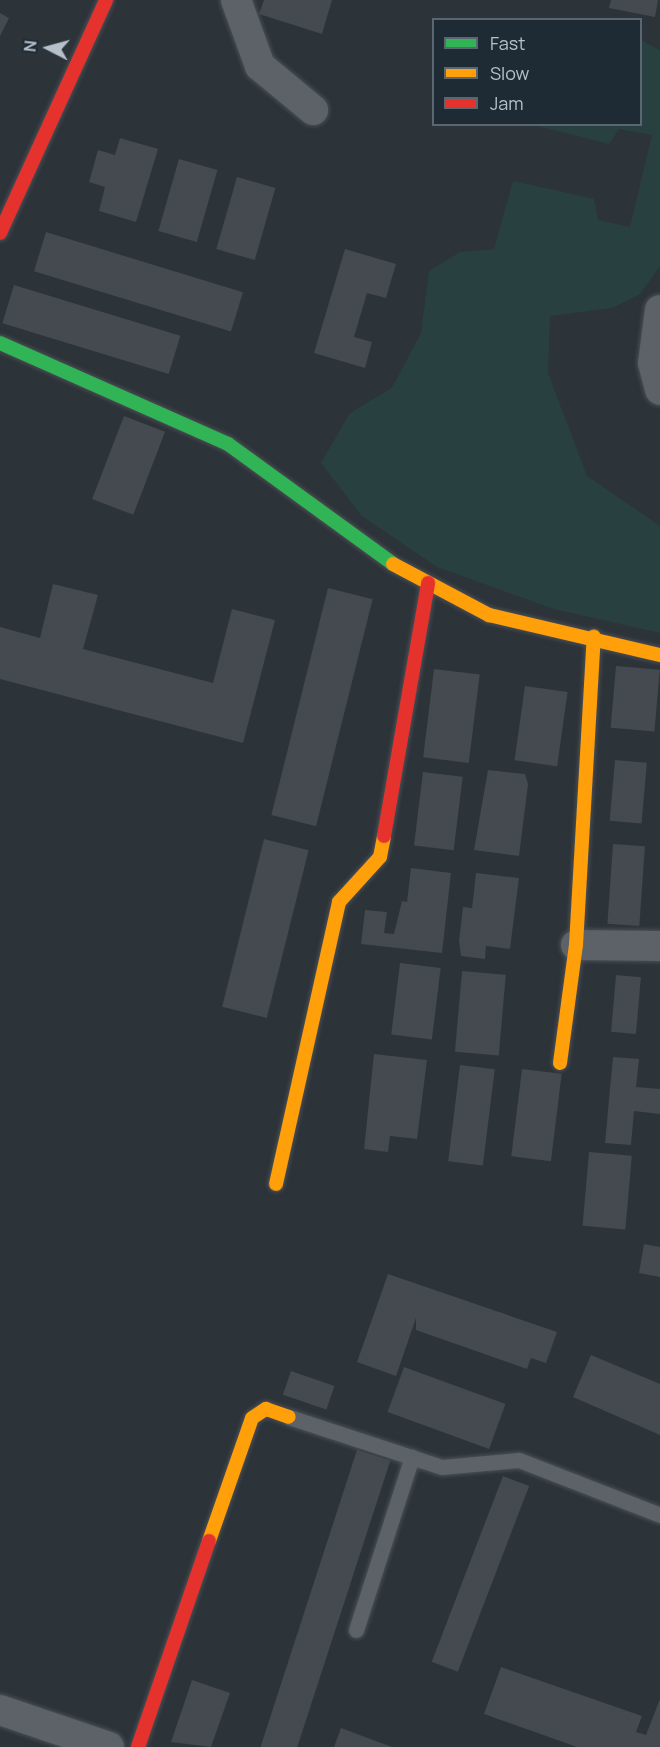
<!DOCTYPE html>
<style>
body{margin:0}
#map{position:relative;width:660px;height:1747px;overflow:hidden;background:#2c3339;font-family:Manrope,sans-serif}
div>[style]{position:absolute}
.green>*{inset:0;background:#294040}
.building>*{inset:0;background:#444a4f;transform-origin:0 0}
.roads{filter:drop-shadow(0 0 2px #4a4f54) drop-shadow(0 0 2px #4a4f54)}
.lane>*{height:15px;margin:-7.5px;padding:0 7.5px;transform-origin:7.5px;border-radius:7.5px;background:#5c6267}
.street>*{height:30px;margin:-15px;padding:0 15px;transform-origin:15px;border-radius:15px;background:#5c6267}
.fast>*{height:14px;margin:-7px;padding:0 7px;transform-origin:7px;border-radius:7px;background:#30b455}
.slow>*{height:14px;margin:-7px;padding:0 7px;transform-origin:7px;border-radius:7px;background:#ff9f0a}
.jam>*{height:14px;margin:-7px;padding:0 7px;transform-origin:7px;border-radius:7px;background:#e5322d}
span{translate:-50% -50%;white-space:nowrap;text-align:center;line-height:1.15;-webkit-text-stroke:5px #1f2b34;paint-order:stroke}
.legend{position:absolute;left:432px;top:18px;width:210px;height:108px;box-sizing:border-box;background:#1f2b34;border:2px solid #5b6770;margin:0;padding:8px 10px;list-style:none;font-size:18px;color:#b6c0ca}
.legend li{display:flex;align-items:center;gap:12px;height:30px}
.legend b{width:30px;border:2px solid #5b6770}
.north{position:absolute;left:18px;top:18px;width:60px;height:60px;-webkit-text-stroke:4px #1f2b34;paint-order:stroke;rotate:276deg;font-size:16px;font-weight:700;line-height:24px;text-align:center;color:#b6c0ca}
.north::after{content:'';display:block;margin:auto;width:21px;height:27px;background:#b6c0ca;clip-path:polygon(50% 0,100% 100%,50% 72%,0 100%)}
</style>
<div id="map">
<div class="green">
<i style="clip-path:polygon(641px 40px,660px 50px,660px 266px,640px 294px,612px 308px,550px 316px,548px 373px,587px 476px,660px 526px,660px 633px,554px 609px,437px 567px,362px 516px,321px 463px,350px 413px,392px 388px,421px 333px,429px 271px,460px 252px,494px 249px,513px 181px,594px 199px,598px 220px,630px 227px,652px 135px,619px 129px,609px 144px,534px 125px,640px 124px)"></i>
</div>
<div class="building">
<i style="clip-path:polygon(264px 0,332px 0,322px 34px,259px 14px)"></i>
<i style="clip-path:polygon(611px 0,658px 0,655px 17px,609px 8px)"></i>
<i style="clip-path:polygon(0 13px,9px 18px,0 36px)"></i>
<i style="clip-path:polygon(120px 138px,158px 149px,136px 222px,99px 211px,105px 187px,89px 182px,98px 150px,115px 155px)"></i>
<i style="left:179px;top:159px;width:40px;height:75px;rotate:16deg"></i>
<i style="left:237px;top:177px;width:40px;height:75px;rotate:16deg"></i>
<i style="left:46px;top:232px;width:206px;height:41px;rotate:17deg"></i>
<i style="clip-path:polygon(345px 249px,396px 264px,386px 298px,367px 293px,354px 337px,372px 342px,365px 368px,314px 353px)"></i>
<i style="left:14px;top:285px;width:174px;height:40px;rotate:17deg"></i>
<i style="left:124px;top:416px;width:44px;height:89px;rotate:21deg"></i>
<i style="clip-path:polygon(53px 584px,98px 595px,83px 649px,213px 683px,232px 609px,275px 620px,243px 743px,0 679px,0 627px,40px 638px)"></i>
<i style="left:328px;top:588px;width:46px;height:234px;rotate:14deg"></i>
<i style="left:616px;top:666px;width:44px;height:62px;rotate:5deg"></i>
<i style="left:434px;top:669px;width:46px;height:89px;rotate:7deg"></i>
<i style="left:525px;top:686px;width:43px;height:75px;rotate:8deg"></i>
<i style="left:615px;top:760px;width:32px;height:61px;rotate:5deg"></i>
<i style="clip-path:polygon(488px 770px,525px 774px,528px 784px,519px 856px,474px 850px)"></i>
<i style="left:423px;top:772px;width:40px;height:74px;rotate:7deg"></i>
<i style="left:264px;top:839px;width:46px;height:173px;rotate:14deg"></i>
<i style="left:613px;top:844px;width:32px;height:80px;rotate:4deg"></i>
<i style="clip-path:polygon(411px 868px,451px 873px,442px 953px,361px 944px,365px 910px,387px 912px,384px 933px,394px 934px,402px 901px,407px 902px)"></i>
<i style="clip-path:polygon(476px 873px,519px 878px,510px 949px,486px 946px,485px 959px,461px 956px,459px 941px,463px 907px,472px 908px)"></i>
<i style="left:400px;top:963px;width:41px;height:72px;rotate:7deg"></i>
<i style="left:462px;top:971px;width:44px;height:81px;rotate:5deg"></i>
<i style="left:616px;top:975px;width:25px;height:57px;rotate:5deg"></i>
<i style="clip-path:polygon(374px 1054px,427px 1060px,417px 1139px,390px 1136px,388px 1152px,364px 1149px)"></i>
<i style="clip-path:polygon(613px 1057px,639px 1059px,636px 1087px,660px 1089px,660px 1114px,634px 1111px,631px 1145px,605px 1143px)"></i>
<i style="left:460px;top:1065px;width:35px;height:97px;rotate:7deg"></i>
<i style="left:522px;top:1069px;width:40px;height:88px;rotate:7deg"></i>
<i style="left:589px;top:1152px;width:43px;height:74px;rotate:5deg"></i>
<i style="clip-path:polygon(644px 1244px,660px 1247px,660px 1277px,639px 1273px)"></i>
<i style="clip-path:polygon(388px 1274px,557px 1332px,546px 1363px,531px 1358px,527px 1369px,416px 1330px,416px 1318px,396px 1376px,357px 1362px)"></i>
<i style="clip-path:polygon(591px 1355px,660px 1384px,660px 1435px,573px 1397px)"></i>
<i style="left:404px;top:1367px;width:108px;height:48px;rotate:20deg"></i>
<i style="left:291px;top:1371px;width:46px;height:25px;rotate:19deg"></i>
<i style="left:357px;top:1450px;width:35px;height:312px;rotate:18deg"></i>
<i style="left:503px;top:1476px;width:28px;height:199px;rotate:21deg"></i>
<i style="clip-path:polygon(501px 1667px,642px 1716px,636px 1732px,646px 1735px,660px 1699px,660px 1747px,577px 1747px,484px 1714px)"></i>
<i style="clip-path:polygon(192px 1680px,230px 1693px,211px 1747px,171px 1742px)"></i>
<i style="clip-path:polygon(341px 1728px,392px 1747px,334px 1747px)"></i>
</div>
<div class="roads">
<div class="lane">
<i style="left:289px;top:1417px;width:161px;rotate:18.1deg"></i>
<i style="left:442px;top:1467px;width:77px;rotate:-5.2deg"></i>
<i style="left:519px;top:1460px;width:151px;rotate:21.3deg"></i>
<i style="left:356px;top:1630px;width:182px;rotate:-72.1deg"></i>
</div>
<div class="street">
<i style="left:236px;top:0;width:70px;rotate:70deg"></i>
<i style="left:260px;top:66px;width:69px;rotate:39.7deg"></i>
<i style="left:660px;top:310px;width:53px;rotate:97.5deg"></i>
<i style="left:653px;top:363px;width:28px;rotate:75deg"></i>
<i style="left:576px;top:945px;width:84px;rotate:0.7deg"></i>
<i style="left:0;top:1710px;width:115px;rotate:18.7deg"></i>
</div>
<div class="fast">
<i style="left:0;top:343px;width:249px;rotate:23.9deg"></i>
<i style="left:228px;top:444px;width:204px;rotate:36deg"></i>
</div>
<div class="slow">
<i style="left:393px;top:564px;width:109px;rotate:28deg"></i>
<i style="left:489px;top:615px;width:176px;rotate:13.2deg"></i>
<i style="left:560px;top:1063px;width:119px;rotate:-82.3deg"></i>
<i style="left:576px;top:945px;width:309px;rotate:-86.7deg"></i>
<i style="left:276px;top:1184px;width:289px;rotate:-77.4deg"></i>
<i style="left:339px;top:902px;width:61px;rotate:-47.7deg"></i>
<i style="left:380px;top:857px;width:21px;rotate:-79deg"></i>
<i style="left:209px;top:1541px;width:130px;rotate:-70.7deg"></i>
<i style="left:252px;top:1418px;width:17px;rotate:-33deg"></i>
<i style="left:266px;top:1409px;width:24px;rotate:19deg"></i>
</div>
<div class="jam">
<i style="left:0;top:233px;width:256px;rotate:-65.5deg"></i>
<i style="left:384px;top:836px;width:257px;rotate:-80.1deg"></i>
<i style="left:138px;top:1747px;width:218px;rotate:-71deg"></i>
</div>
</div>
<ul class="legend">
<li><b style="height:8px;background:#30b455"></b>Fast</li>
<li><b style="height:8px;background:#ff9f0a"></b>Slow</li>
<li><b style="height:8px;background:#e5322d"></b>Jam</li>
</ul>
<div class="north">N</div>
</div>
